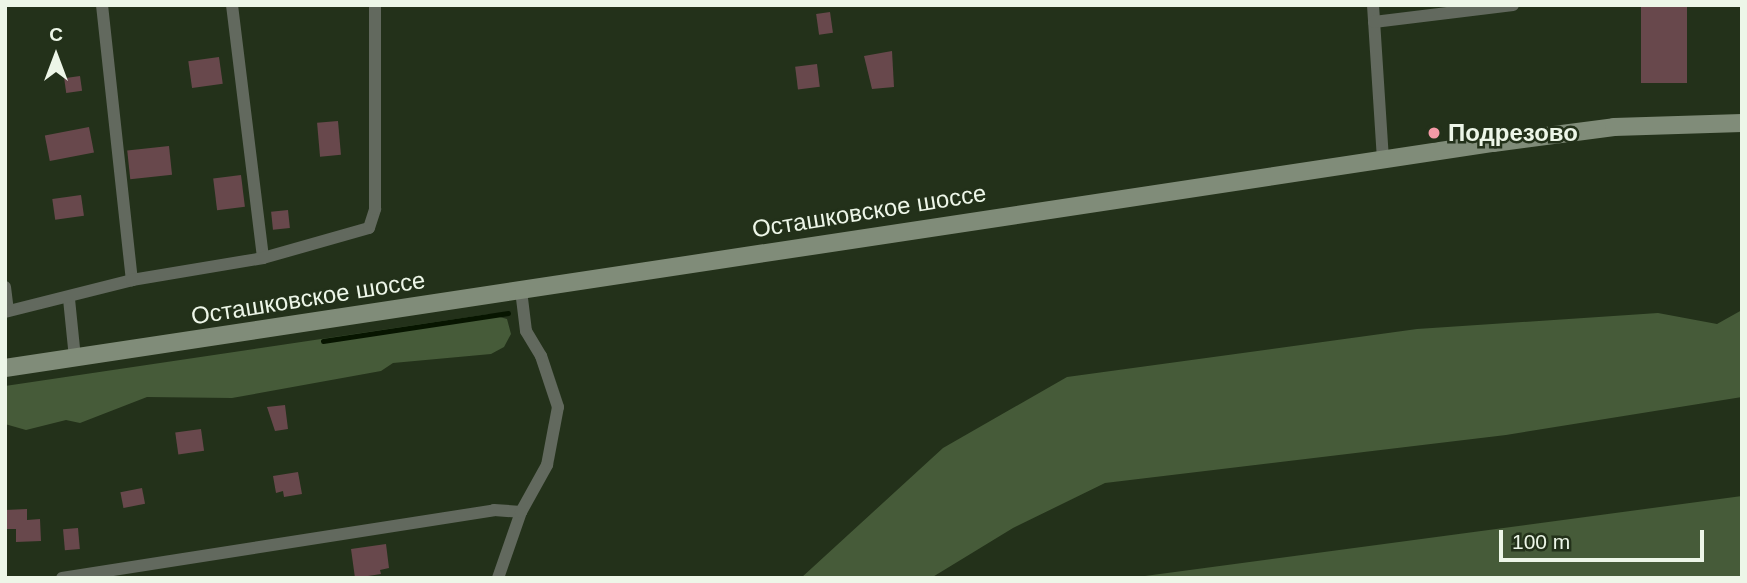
<!DOCTYPE html>
<meta charset="utf-8">
<style>
body{margin:0}
#map{position:relative;width:1747px;height:583px;overflow:hidden;background:#23311a;font-family:Arial,sans-serif}
div>[style]{position:absolute}
.green>*{inset:0;background:#465b39}
.stream>*{height:4.5px;margin:-2.25px;padding:0 2.25px;transform-origin:2.25px;border-radius:2.25px;background:#071500}
.building>*{inset:0;background:#68484c;transform-origin:0 0}
.minor>*{height:12px;margin:-6px;padding:0 6px;transform-origin:6px;border-radius:6px;background:#62695e}
.secondary>*{height:18px;margin:-9px;padding:0 9px;transform-origin:9px;border-radius:9px;background:#808c79}
.dots>*{width:19px;height:19px;translate:-50% -50%;box-sizing:border-box;border:4px solid #23311a;border-radius:50%}
span{translate:-50% -50%;white-space:nowrap;text-align:center;line-height:1.15;-webkit-text-stroke:5px #23311a;paint-order:stroke}
.poi-label{font-size:24px;color:#edf6e8;font-weight:700}
.left{translate:0 -50%;text-align:left}
.street-label{font-size:24px;color:#edf6e8}
.frame{position:absolute;inset:0;border:7px solid #edf6e8;pointer-events:none}
.north{position:absolute;left:21px;top:21px;width:70px;height:70px;-webkit-text-stroke:5px #23311a;paint-order:stroke;rotate:0deg;font-size:19px;font-weight:700;line-height:28px;text-align:center;color:#edf6e8}
.north::after{content:'';display:block;margin:auto;width:24px;height:32px;background:#edf6e8;clip-path:polygon(50% 0,100% 100%,50% 72%,0 100%)}
.scale{position:absolute;left:1499px;top:530px;width:205px;height:32px;box-sizing:border-box;border:4px solid #edf6e8;border-top:0;padding-left:9px;font-size:21px;line-height:24px;white-space:nowrap;color:#edf6e8;-webkit-text-stroke:5px #23311a;paint-order:stroke}
</style>
<div id="map">
<div class="green">
<i style="clip-path:polygon(1742px 310px,1742px 397px,1506px 435px,1105px 483px,1013px 528px,931px 578px,801px 578px,943px 448px,1067px 377px,1417px 329px,1658px 313px,1717px 324px)"></i>
<i style="clip-path:polygon(489px 314px,507px 319px,511px 334px,504px 347px,491px 354px,393px 363px,381px 371px,232px 398px,147px 397px,80px 423px,66px 420px,26px 430px,5px 424px,5px 386px)"></i>
<i style="clip-path:polygon(1742px 496px,1742px 578px,1130px 578px)"></i>
</div>
<div class="stream">
<i style="left:323px;top:341px;width:187px;rotate:-8.6deg"></i>
</div>
<div class="building">
<i style="left:1641px;top:5px;width:46px;height:78px"></i>
<i style="left:830px;top:12px;width:21px;height:14px;rotate:82deg"></i>
<i style="clip-path:polygon(892px 51px,894px 87px,872px 89px,864px 56px)"></i>
<i style="left:219px;top:57px;width:27px;height:31px;rotate:82deg"></i>
<i style="left:817px;top:64px;width:23px;height:22px;rotate:83deg"></i>
<i style="left:80px;top:76px;width:15px;height:16px;rotate:82deg"></i>
<i style="left:338px;top:121px;width:34px;height:21px;rotate:85deg"></i>
<i style="left:89px;top:127px;width:26px;height:45px;rotate:79deg"></i>
<i style="left:169px;top:146px;width:29px;height:42px;rotate:84deg"></i>
<i style="left:241px;top:175px;width:32px;height:28px;rotate:83deg"></i>
<i style="left:81px;top:195px;width:21px;height:29px;rotate:82deg"></i>
<i style="left:288px;top:210px;width:18px;height:17px;rotate:84deg"></i>
<i style="clip-path:polygon(285px 405px,288px 429px,275px 431px,267px 407px)"></i>
<i style="left:201px;top:429px;width:22px;height:26px;rotate:82deg"></i>
<i style="clip-path:polygon(298px 472px,302px 494px,284px 497px,283px 491px,276px 493px,273px 476px)"></i>
<i style="left:142px;top:488px;width:16px;height:22px;rotate:79deg"></i>
<i style="clip-path:polygon(27px 509px,27px 520px,40px 519px,41px 541px,16px 542px,16px 529px,5px 529px,5px 510px)"></i>
<i style="left:78px;top:528px;width:21px;height:15px;rotate:85deg"></i>
<i style="clip-path:polygon(386px 544px,389px 568px,380px 570px,381px 574px,355px 578px,351px 549px)"></i>
</div>
<div class="minor">
<i style="left:102px;top:5px;width:277px;rotate:83.8deg"></i>
<i style="left:232px;top:5px;width:255px;rotate:83deg"></i>
<i style="left:1373px;top:5px;width:155px;rotate:86.3deg"></i>
<i style="left:1374px;top:22px;width:140px;rotate:-7deg"></i>
<i style="left:5px;top:287px;width:24px;rotate:83deg"></i>
<i style="left:69px;top:299px;width:59px;rotate:84.2deg"></i>
<i style="left:5px;top:312px;width:131px;rotate:-14.1deg"></i>
<i style="left:132px;top:280px;width:133px;rotate:-9.5deg"></i>
<i style="left:263px;top:258px;width:110px;rotate:-15.8deg"></i>
<i style="left:369px;top:228px;width:20px;rotate:-72deg"></i>
<i style="left:375px;top:209px;width:204px;rotate:-90deg"></i>
<i style="left:62px;top:578px;width:437px;rotate:-8.9deg"></i>
<i style="left:494px;top:510px;width:27px;rotate:4deg"></i>
<i style="left:498px;top:578px;width:70px;rotate:-70.8deg"></i>
<i style="left:521px;top:512px;width:54px;rotate:-61deg"></i>
<i style="left:547px;top:465px;width:59px;rotate:-79.3deg"></i>
<i style="left:558px;top:407px;width:54px;rotate:-108.4deg"></i>
<i style="left:541px;top:356px;width:29px;rotate:-121deg"></i>
<i style="left:526px;top:331px;width:41px;rotate:-97deg"></i>
</div>
<div class="secondary">
<i style="left:5px;top:368px;width:1505px;rotate:-8.6deg"></i>
<i style="left:1493px;top:143px;width:122px;rotate:-7.5deg"></i>
<i style="left:1614px;top:127px;width:128px;rotate:-1.8deg"></i>
</div>
<div class="dots">
<i style="left:1434px;top:133px;background:#f49aa7"></i>
</div>
<div class="poi-label">
<span class="left" style="left:1448px;top:133px">Подрезово</span>
</div>
<div class="street-label">
<span style="left:869px;top:211px;rotate:-9deg">Осташковское шоссе</span>
<span style="left:308px;top:298px;rotate:-9deg">Осташковское шоссе</span>
</div>
<div class="frame"></div>
<div class="north">С</div>
<div class="scale">100 m</div>
</div>
